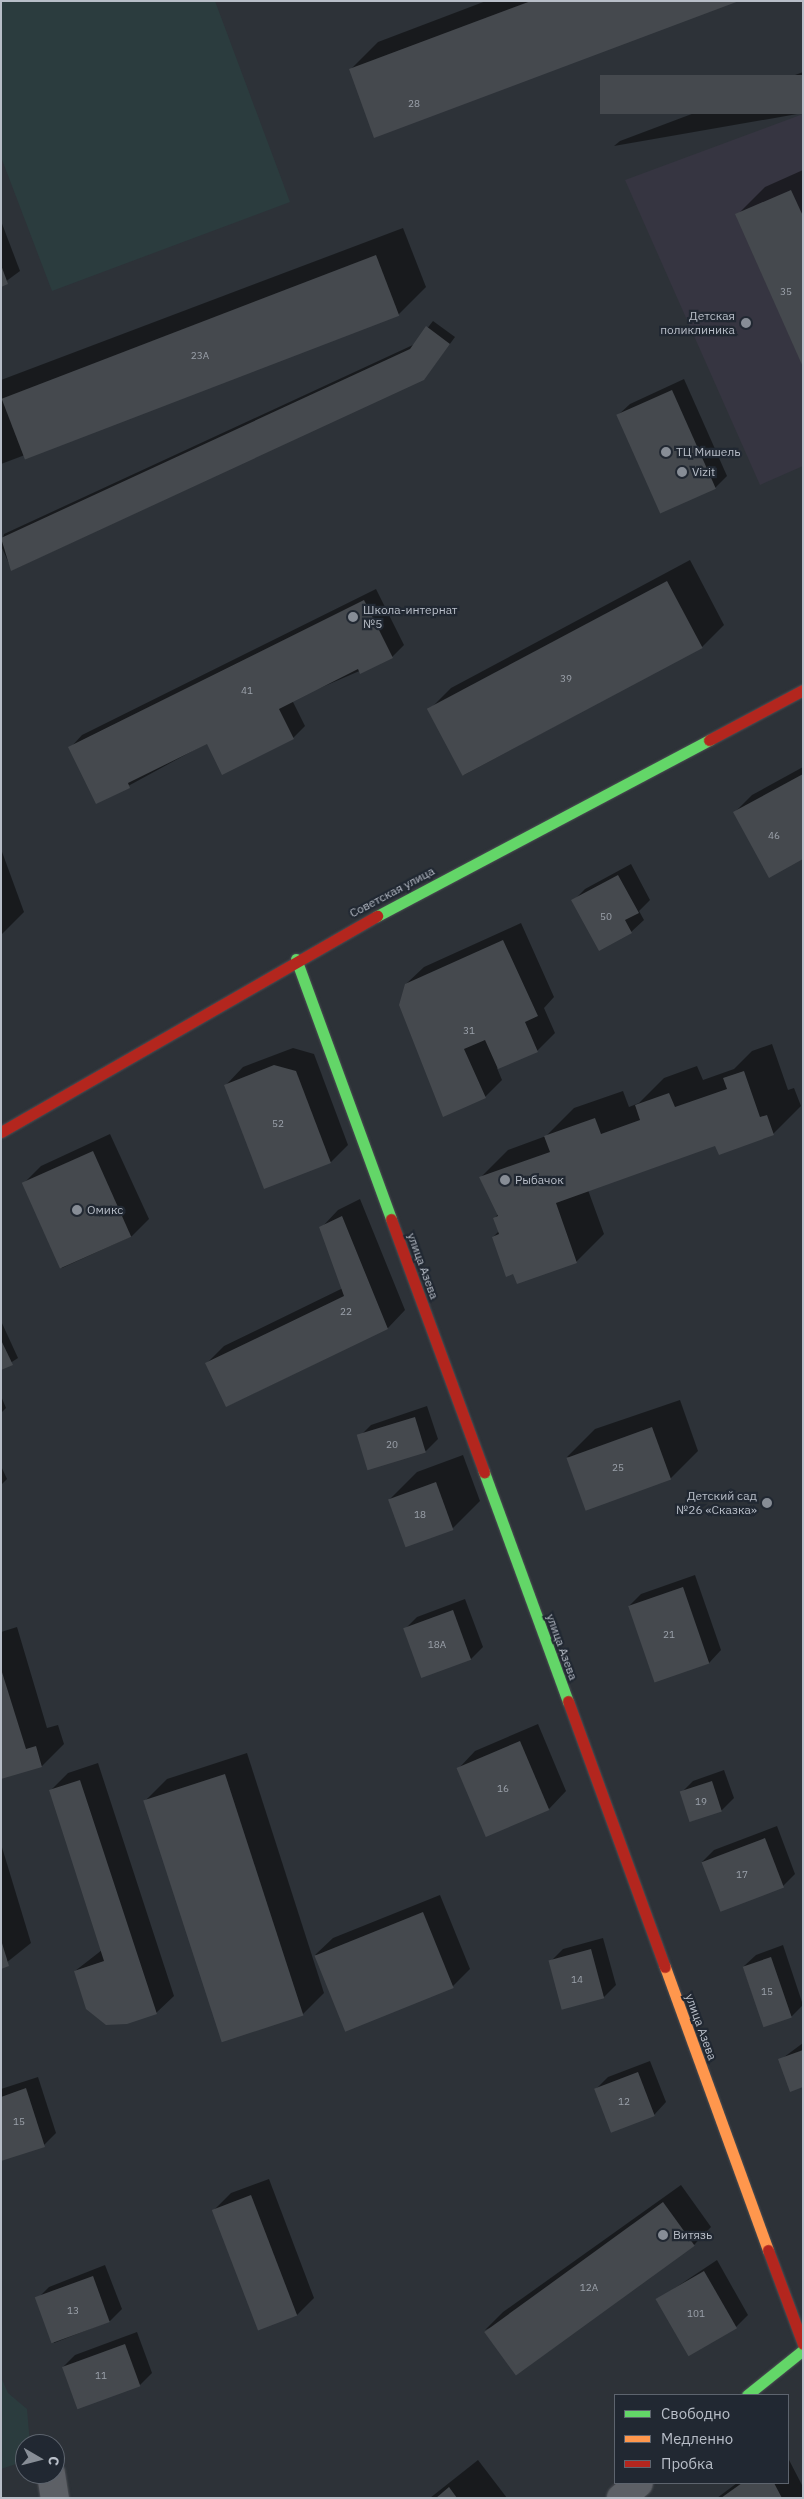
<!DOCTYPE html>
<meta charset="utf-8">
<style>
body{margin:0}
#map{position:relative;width:804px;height:2499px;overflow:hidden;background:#2d3238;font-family:"IBM Plex Sans",sans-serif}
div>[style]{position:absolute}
.medical>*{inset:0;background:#363541}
.green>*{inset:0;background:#2b3c3e}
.shadow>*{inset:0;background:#0007}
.building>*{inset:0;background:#45494e;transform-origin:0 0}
.roads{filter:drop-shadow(0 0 1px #4b4e53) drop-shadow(0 0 1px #4b4e53)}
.street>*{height:28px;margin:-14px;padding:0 14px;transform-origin:14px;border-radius:14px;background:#5d6066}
.fast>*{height:11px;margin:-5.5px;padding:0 5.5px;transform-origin:5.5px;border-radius:5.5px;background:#63d668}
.slow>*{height:11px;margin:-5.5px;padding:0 5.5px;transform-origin:5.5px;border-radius:5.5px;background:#ff974d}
.jam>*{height:11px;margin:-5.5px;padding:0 5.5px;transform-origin:5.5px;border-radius:5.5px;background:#b3261e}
.dots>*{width:14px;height:14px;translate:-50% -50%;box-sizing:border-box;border:2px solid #212832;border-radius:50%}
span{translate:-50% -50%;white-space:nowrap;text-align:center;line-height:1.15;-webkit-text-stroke:4.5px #212832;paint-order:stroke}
.number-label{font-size:10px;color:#9ba1aa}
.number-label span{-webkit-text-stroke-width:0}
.poi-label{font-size:12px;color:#b8bec8}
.right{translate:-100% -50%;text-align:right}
.left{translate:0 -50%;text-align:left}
.street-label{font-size:12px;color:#b8bec8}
.frame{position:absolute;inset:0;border:2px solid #b8bec8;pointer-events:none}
.legend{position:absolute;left:614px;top:2394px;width:175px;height:90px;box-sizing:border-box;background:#212832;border:1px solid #5d646e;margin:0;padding:6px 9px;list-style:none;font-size:15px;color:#b8bec8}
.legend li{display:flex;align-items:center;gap:10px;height:25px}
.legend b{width:25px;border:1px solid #5d646e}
.north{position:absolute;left:15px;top:2434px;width:50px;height:50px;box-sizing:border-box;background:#212832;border:1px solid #5d646e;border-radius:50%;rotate:98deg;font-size:14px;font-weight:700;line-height:20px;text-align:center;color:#b8bec8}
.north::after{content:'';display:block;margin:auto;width:18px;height:22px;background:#878d96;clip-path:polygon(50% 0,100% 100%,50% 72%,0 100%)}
</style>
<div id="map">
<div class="medical">
<i style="clip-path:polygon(803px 114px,803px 466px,760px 485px,625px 180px)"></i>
</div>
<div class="green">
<i style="clip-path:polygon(1px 1px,215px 1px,290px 202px,52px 291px,1px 157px)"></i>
<i style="clip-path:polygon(1px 2377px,8px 2393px,27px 2409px,30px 2444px,25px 2444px,25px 2461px,1px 2469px)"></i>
</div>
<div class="shadow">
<i style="clip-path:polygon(486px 1px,737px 1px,350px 70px,378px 42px)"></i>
<i style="clip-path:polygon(803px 72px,803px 113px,614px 146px,620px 141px)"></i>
<i style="clip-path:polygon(803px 170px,803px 364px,737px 215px,765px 187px)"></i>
<i style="clip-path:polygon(1px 221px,20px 271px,1px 285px)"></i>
<i style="clip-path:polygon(403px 228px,426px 287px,398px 315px,1px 464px,1px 380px)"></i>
<i style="clip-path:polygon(433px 321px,455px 337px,424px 379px,12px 570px,1px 546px,4px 534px,415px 344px)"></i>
<i style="clip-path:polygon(684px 379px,727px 476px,715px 488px,617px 416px,630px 404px)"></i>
<i style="clip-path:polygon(690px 560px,724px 625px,702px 647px,464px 775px,429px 710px,451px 688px)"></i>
<i style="clip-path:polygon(376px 589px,404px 645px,392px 657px,292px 700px,305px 726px,293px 738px,207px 743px,97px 803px,70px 748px,82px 735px)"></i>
<i style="clip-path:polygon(803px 767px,803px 858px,735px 812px,752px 795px)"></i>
<i style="clip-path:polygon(1px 849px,24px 912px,1px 935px)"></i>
<i style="clip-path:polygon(631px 864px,650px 900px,639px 911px,644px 920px,631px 932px,573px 901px,585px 889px)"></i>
<i style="clip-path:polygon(521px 923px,554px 997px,544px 1008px,555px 1033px,537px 1051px,497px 1068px,502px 1080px,485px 1097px,406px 984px,424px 967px)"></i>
<i style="clip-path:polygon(772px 1044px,788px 1090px,794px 1088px,801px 1106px,773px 1134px,716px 1144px,588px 1190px,604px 1234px,576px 1262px,493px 1237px,499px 1231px,495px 1218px,498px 1214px,480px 1178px,508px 1150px,546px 1136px,574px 1108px,623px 1091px,629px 1107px,639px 1103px,664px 1078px,697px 1066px,703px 1080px,734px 1069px,752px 1051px)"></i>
<i style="clip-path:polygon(293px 1048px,314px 1054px,348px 1145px,331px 1162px,264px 1187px,226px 1085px,243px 1067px)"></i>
<i style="clip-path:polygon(110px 1134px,149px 1219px,132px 1236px,62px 1268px,24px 1183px,41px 1166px)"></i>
<i style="clip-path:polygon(360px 1199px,405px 1310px,388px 1328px,227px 1406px,206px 1364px,224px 1346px,343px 1288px,321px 1228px,338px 1210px)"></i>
<i style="clip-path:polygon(1px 1321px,18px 1358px,1px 1369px)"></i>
<i style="clip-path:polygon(1px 1396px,6px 1408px,1px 1413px)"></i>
<i style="clip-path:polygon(680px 1400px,698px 1451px,670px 1479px,567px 1457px,595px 1429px)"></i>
<i style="clip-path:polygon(427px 1406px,438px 1439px,426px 1451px,359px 1437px,371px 1425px)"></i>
<i style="clip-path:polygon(463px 1455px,480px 1501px,452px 1529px,389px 1500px,417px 1472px)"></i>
<i style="clip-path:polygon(1px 1466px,7px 1479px,1px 1485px)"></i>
<i style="clip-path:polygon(695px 1575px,721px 1650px,709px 1663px,655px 1681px,629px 1606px,641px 1594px)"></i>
<i style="clip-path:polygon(465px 1599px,483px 1647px,471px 1659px,405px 1629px,417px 1617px)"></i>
<i style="clip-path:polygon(17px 1627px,47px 1728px,58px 1725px,64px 1744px,42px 1766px,1px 1778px,1px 1632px)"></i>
<i style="clip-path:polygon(538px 1724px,566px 1791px,549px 1809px,458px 1769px,475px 1751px)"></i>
<i style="clip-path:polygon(247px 1753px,324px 1993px,302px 2015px,145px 1801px,167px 1779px)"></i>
<i style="clip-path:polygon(98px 1763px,174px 1996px,156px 2013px,75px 1971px,102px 1950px,50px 1791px,68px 1773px)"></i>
<i style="clip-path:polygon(724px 1770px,734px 1798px,722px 1810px,691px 1821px,681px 1793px,693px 1781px)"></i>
<i style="clip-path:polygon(777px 1826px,795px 1874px,783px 1886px,702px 1862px,714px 1850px)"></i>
<i style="clip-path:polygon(1px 1844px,31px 1943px,1px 1967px)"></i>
<i style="clip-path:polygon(440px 1895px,470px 1969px,452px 1987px,315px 1955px,333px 1938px)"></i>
<i style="clip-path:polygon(603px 1938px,616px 1985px,604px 1997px,551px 1961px,563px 1949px)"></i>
<i style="clip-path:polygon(783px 1945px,803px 2005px,792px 2016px,764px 2026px,743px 1967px,756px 1955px)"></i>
<i style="clip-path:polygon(803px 2043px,803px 2085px,780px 2060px)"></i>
<i style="clip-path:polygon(650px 2061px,666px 2102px,654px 2115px,596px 2089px,608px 2077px)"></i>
<i style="clip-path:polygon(38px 2077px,56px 2133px,44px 2145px,1px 2160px,1px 2089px)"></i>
<i style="clip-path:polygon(269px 2179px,314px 2298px,297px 2315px,213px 2211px,231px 2193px)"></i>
<i style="clip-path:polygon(681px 2185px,711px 2227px,694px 2245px,485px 2330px,503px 2312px)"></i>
<i style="clip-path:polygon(717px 2260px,748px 2315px,736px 2327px,657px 2300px)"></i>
<i style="clip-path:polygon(105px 2265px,122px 2309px,110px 2321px,54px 2343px,37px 2299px,49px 2287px)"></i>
<i style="clip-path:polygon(137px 2332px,152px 2373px,140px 2385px,63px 2367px,75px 2355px)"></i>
<i style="clip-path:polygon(788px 2458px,803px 2487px,803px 2498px,717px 2498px,737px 2483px,788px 2483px)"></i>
<i style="clip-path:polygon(478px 2460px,507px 2498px,430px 2498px)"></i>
</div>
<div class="building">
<i style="clip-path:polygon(531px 1px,739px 1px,374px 138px,349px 69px)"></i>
<i style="left:803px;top:75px;width:39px;height:203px;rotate:90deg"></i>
<i style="clip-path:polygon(791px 190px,803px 216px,803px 367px,735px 214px)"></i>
<i style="left:376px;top:255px;width:65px;height:401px;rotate:69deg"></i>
<i style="clip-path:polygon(1px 265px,8px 284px,1px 287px)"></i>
<i style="clip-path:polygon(426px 326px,450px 344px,424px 380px,11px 571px,1px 538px,410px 349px)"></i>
<i style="left:672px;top:390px;width:108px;height:61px;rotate:66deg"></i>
<i style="left:667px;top:581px;width:76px;height:272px;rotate:62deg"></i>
<i style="clip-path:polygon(364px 600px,393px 658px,360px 674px,358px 669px,279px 709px,294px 739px,222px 775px,207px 744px,128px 783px,130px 788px,96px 804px,68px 747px)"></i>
<i style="clip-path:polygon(803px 774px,803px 859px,769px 878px,733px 812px)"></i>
<i style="clip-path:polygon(618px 875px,639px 913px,625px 920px,632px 933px,599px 951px,571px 900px)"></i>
<i style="clip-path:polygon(503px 940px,538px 1016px,525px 1022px,538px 1052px,498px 1069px,485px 1040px,464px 1049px,486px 1098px,443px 1117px,399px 1005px,405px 984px)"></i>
<i style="clip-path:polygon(274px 1065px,296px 1071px,331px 1163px,264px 1189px,224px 1085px)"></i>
<i style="clip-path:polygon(744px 1071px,760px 1117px,767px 1115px,774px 1135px,719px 1155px,715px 1146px,556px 1203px,577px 1263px,517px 1284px,513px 1274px,506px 1277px,492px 1237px,499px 1234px,493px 1218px,498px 1216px,479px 1177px,550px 1152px,544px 1136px,595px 1118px,601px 1134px,640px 1120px,635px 1105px,669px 1093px,675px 1107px,727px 1089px,723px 1078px)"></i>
<i style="left:93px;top:1151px;width:94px;height:78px;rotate:66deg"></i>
<i style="clip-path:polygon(342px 1216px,388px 1329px,226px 1407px,205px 1363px,344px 1296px,319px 1227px)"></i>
<i style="clip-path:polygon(1px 1340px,13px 1365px,1px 1370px)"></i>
<i style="left:415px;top:1417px;width:37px;height:61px;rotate:73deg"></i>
<i style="left:652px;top:1427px;width:56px;height:91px;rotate:70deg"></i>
<i style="left:436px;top:1482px;width:51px;height:51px;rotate:70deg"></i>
<i style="left:683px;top:1587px;width:81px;height:58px;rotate:71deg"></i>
<i style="left:453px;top:1610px;width:53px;height:53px;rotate:70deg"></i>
<i style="clip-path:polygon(1px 1669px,26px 1749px,36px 1746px,42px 1767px,1px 1779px)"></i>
<i style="left:520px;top:1741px;width:75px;height:69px;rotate:67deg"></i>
<i style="left:225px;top:1774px;width:254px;height:86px;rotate:72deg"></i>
<i style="clip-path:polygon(80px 1780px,157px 2014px,127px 2024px,106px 2025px,86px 2009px,74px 1971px,104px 1961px,49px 1790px)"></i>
<i style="left:712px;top:1781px;width:32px;height:34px;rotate:72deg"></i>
<i style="left:765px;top:1838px;width:53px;height:68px;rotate:69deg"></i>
<i style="left:423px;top:1912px;width:82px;height:117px;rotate:68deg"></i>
<i style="clip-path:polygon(1px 1940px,9px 1966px,1px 1969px)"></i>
<i style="left:591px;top:1949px;width:51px;height:44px;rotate:75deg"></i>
<i style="left:771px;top:1957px;width:64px;height:30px;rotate:71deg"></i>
<i style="clip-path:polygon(803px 2050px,803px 2087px,790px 2092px,778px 2059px)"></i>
<i style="left:638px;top:2072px;width:47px;height:47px;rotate:69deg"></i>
<i style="clip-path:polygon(26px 2088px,45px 2147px,1px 2161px,1px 2097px)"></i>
<i style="left:251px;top:2195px;width:129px;height:42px;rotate:69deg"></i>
<i style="left:663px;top:2202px;width:54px;height:221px;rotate:54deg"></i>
<i style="left:704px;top:2271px;width:66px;height:56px;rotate:60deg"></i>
<i style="left:93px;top:2276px;width:49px;height:62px;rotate:70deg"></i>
<i style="left:125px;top:2344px;width:45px;height:67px;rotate:70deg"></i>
<i style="clip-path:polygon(742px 2483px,774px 2483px,782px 2498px,721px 2498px)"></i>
<i style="clip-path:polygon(449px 2487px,457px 2498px,436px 2498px)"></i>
</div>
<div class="roads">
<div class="street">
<i style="left:51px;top:2474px;width:24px;rotate:81deg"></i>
<i style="left:621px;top:2498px;width:23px;rotate:-40deg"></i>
</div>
<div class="fast">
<i style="left:377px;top:916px;width:376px;rotate:-27.9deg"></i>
<i style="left:296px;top:959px;width:277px;rotate:69.9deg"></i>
<i style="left:484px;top:1472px;width:244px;rotate:69.9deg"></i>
<i style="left:747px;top:2395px;width:72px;rotate:-38.8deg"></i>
</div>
<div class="slow">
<i style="left:665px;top:1967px;width:301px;rotate:70deg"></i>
</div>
<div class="jam">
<i style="left:709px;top:740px;width:106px;rotate:-28deg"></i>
<i style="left:1px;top:1132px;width:434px;rotate:-29.9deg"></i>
<i style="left:391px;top:1219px;width:270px;rotate:69.8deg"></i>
<i style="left:568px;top:1701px;width:283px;rotate:70deg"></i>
<i style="left:768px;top:2250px;width:100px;rotate:69.6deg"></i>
</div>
</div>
<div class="dots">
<i style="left:746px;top:323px;background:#878d96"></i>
<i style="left:666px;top:452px;background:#878d96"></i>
<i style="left:682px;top:472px;background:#878d96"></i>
<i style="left:353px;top:617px;background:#878d96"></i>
<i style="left:505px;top:1180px;background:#878d96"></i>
<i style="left:77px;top:1210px;background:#878d96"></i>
<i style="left:767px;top:1503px;background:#878d96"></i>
<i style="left:663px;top:2235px;background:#878d96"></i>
</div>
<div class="number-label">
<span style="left:414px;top:104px">28</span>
<span style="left:786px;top:292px">35</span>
<span style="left:200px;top:356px">23А</span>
<span style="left:566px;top:679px">39</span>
<span style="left:247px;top:691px">41</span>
<span style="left:774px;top:836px">46</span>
<span style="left:606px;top:917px">50</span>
<span style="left:469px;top:1031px">31</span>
<span style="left:278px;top:1124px">52</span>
<span style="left:346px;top:1312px">22</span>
<span style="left:392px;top:1445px">20</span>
<span style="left:618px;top:1468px">25</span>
<span style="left:420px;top:1515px">18</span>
<span style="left:669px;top:1635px">21</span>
<span style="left:437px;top:1645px">18А</span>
<span style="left:503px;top:1789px">16</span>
<span style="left:701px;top:1802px">19</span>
<span style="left:742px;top:1875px">17</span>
<span style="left:577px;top:1980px">14</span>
<span style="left:767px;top:1992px">15</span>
<span style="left:624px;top:2102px">12</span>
<span style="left:19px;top:2122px">15</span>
<span style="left:589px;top:2288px">12А</span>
<span style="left:73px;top:2311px">13</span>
<span style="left:696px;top:2314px">101</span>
<span style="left:101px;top:2376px">11</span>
</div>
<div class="poi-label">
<span class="right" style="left:735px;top:323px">Детская<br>поликлиника</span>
<span class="left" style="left:676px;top:452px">ТЦ Мишель</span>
<span class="left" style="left:692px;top:472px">Vizit</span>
<span class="left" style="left:363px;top:617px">Школа-интернат<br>№5</span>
<span class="left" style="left:515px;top:1180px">Рыбачок</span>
<span class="left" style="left:87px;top:1210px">Омикс</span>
<span class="right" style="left:757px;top:1503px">Детский сад<br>№26 «Сказка»</span>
<span class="left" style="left:673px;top:2235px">Витязь</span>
</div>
<div class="street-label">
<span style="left:392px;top:892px;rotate:-28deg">Советская улица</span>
<span style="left:423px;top:1266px;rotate:70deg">улица Азева</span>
<span style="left:562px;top:1647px;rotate:70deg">улица Азева</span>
<span style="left:701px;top:2027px;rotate:70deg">улица Азева</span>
</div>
<div class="frame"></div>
<ul class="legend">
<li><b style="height:6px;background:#63d668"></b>Свободно</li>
<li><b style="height:6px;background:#ff974d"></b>Медленно</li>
<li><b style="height:6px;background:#b3261e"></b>Пробка</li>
</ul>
<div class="north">С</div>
</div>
